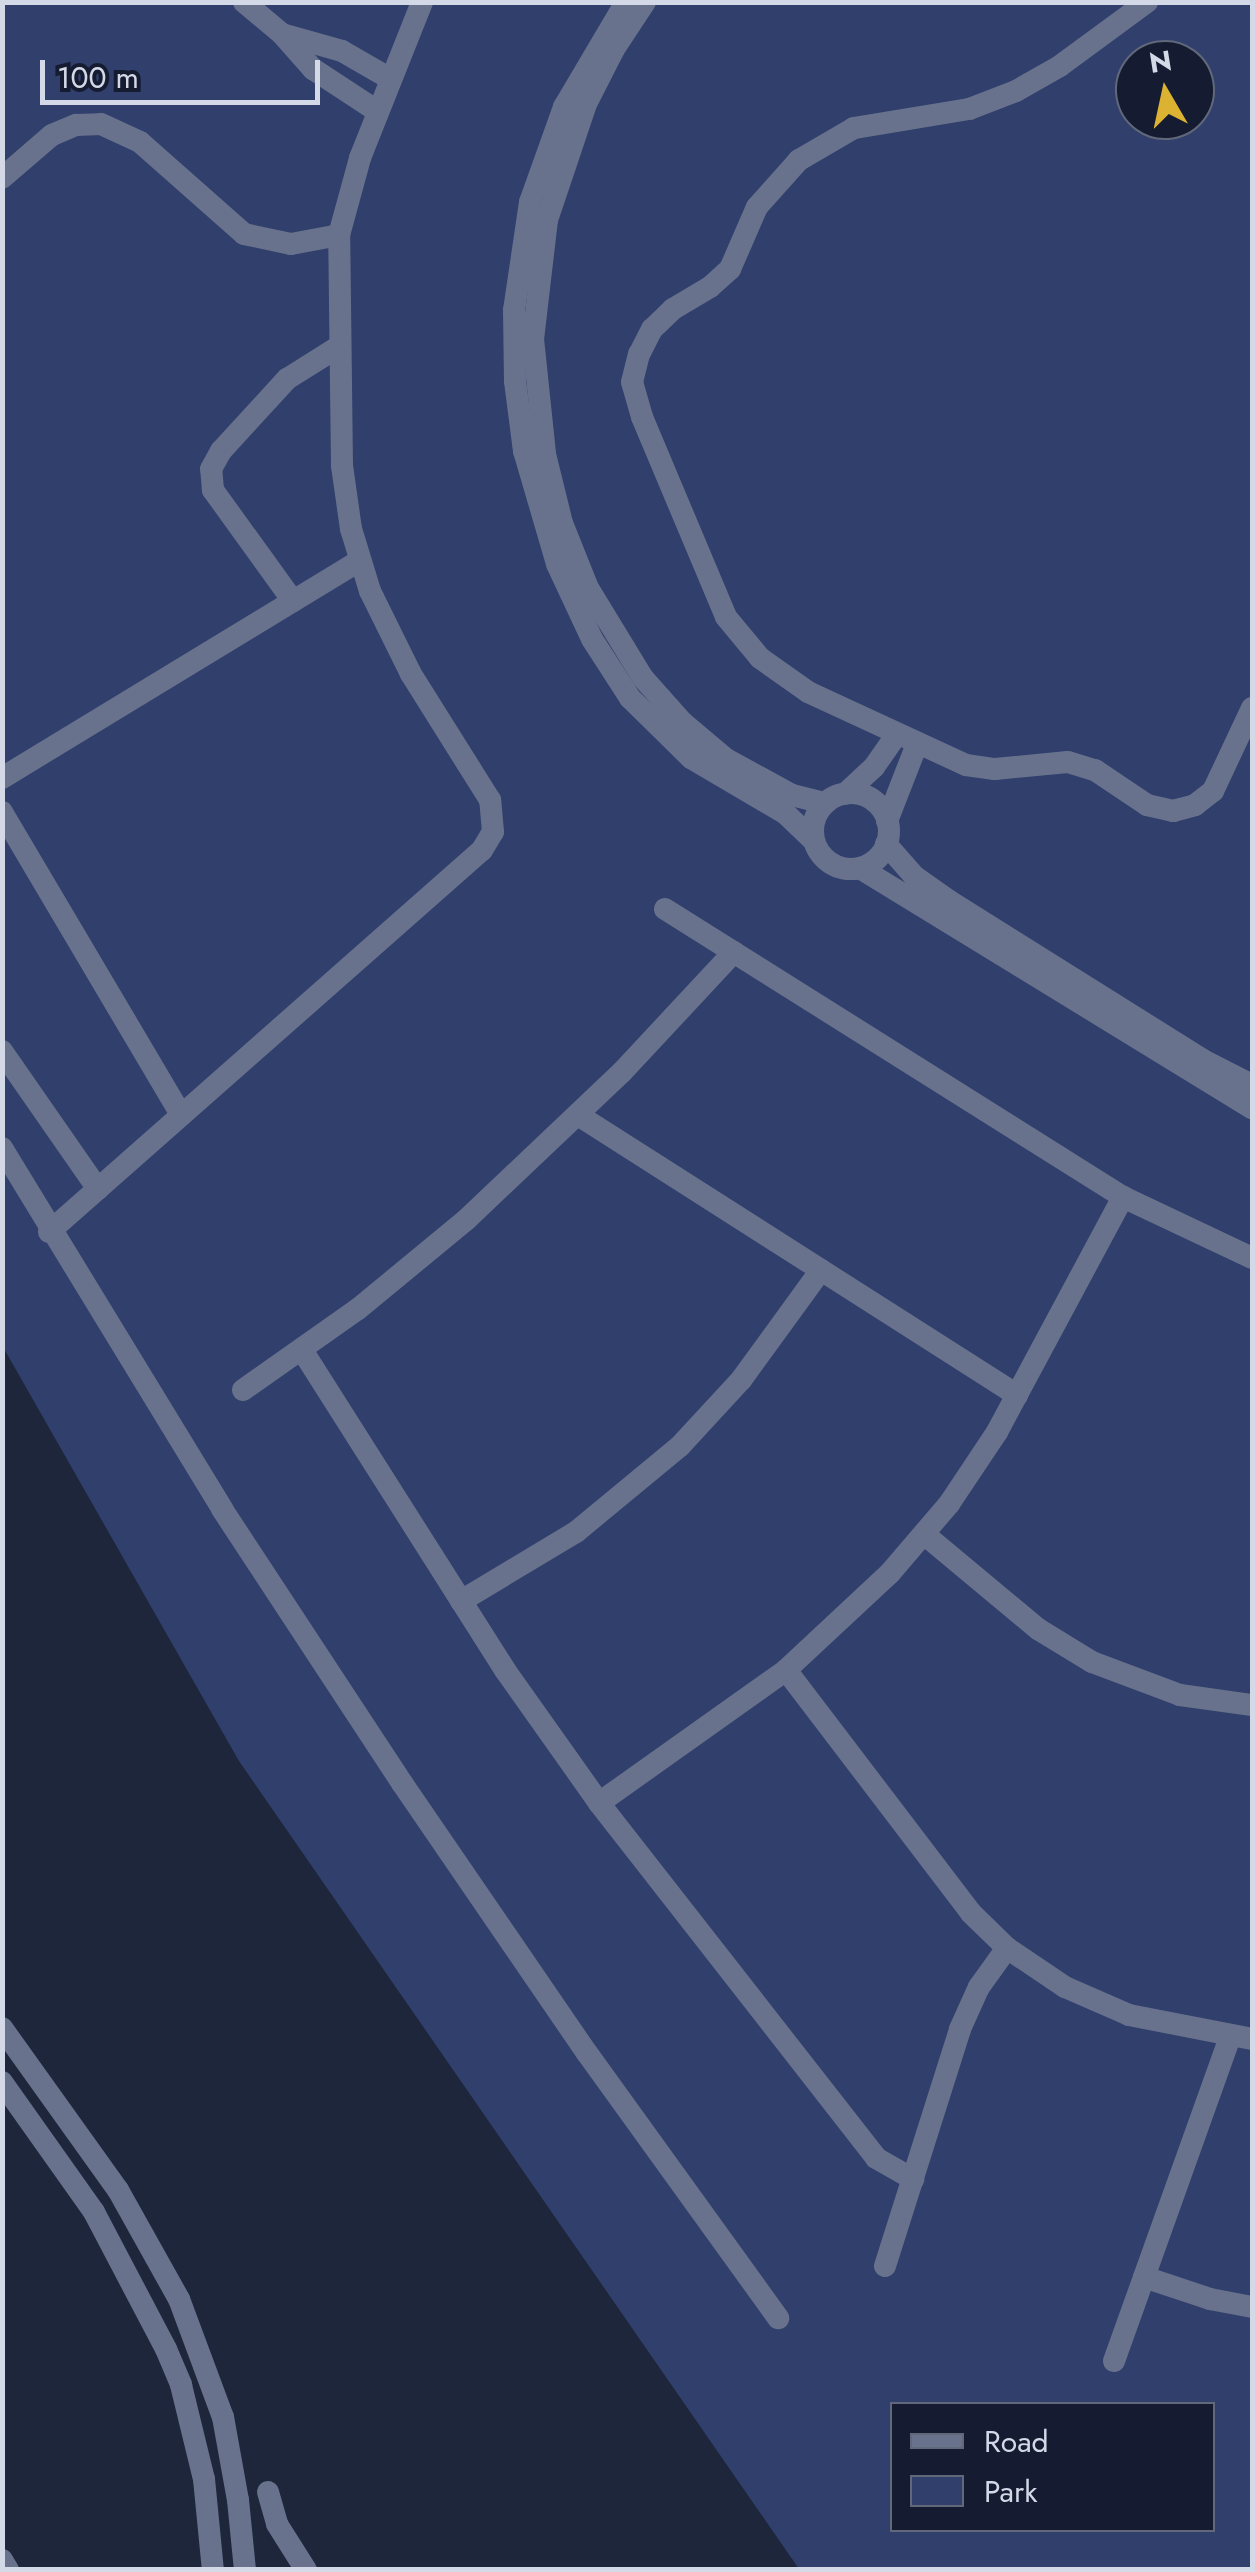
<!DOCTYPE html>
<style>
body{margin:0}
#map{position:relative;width:1255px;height:2572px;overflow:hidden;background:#1e263c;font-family:Jost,sans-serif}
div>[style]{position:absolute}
.green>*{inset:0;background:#313f6c}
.minor>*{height:22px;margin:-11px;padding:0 11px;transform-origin:11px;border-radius:11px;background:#69728d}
.minor>.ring{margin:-11px;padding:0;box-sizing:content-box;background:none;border:22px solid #69728d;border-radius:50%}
span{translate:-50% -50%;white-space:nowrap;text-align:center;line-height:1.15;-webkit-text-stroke:8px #151c31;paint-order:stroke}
.frame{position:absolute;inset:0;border:5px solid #d4d9e8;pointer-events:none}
.legend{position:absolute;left:890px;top:2402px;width:325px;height:130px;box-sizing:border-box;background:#151c31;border:2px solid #61687a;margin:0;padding:12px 18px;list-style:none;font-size:30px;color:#d4d9e8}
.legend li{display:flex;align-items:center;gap:20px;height:50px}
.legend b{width:50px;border:2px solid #61687a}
.north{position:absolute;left:1115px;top:40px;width:100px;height:100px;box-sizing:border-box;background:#151c31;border:2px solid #61687a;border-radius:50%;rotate:351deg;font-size:28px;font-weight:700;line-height:40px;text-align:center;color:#d4d9e8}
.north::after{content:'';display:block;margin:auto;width:35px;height:45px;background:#dcb233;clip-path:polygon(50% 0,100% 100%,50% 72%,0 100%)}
.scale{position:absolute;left:40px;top:60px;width:280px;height:45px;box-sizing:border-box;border:5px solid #d4d9e8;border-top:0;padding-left:12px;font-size:30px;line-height:35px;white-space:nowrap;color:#d4d9e8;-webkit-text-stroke:8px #151c31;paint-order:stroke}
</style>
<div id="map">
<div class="green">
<i style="clip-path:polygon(evenodd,2px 3px,1252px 3px,1252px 2569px,799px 2569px,239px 1761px,3px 1347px,2px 3px,1135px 60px,1195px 60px,1195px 120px,1135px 120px,1135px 60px,2px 3px,892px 2404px,1212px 2404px,1212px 2530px,892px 2530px,892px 2404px)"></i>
</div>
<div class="minor">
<i style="left:244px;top:2px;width:50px;rotate:40.1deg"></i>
<i style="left:282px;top:34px;width:47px;rotate:48.5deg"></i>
<i style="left:313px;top:69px;width:77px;rotate:33.3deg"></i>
<i style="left:626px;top:2px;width:122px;rotate:120.6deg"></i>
<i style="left:564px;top:107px;width:101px;rotate:109.7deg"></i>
<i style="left:530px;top:202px;width:109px;rotate:98.4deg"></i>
<i style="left:514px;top:310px;width:71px;rotate:89.2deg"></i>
<i style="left:515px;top:381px;width:71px;rotate:82.7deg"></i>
<i style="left:524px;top:451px;width:118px;rotate:73.7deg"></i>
<i style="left:557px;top:564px;width:83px;rotate:65deg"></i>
<i style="left:592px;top:639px;width:70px;rotate:57.2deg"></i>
<i style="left:630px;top:698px;width:86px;rotate:44.5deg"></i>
<i style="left:691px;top:758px;width:110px;rotate:30.5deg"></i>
<i style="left:786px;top:814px;width:37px;rotate:44deg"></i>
<i style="left:645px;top:2px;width:56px;rotate:123.4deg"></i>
<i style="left:614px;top:49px;width:62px;rotate:117deg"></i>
<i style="left:586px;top:104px;width:122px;rotate:108.6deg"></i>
<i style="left:547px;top:220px;width:120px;rotate:96.7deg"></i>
<i style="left:533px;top:339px;width:116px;rotate:84deg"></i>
<i style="left:545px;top:454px;width:71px;rotate:76.2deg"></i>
<i style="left:562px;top:523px;width:70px;rotate:68.2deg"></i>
<i style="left:588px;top:588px;width:105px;rotate:58.6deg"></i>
<i style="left:643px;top:678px;width:59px;rotate:48.4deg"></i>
<i style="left:682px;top:722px;width:57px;rotate:40.1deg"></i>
<i style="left:726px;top:759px;width:75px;rotate:28.6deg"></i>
<i style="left:792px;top:795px;width:34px;rotate:14deg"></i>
<i style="left:1147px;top:2px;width:108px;rotate:143.7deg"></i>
<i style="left:1060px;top:66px;width:51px;rotate:150.4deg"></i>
<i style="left:1016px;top:91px;width:50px;rotate:159deg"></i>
<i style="left:969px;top:109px;width:117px;rotate:170.6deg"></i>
<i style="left:854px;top:128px;width:64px;rotate:149.8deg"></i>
<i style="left:799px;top:160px;width:63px;rotate:131.8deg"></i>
<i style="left:757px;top:207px;width:68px;rotate:113.5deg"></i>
<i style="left:730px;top:269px;width:27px;rotate:138deg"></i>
<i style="left:710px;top:287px;width:43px;rotate:149.3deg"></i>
<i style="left:673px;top:309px;width:29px;rotate:136deg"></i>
<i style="left:652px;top:329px;width:28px;rotate:117deg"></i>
<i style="left:639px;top:354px;width:29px;rotate:104deg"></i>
<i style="left:632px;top:382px;width:36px;rotate:74deg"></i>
<i style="left:642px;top:417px;width:217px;rotate:67.2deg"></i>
<i style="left:726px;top:617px;width:53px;rotate:50.3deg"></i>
<i style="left:760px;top:658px;width:59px;rotate:35.3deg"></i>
<i style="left:808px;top:692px;width:174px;rotate:24.8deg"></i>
<i style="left:966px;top:765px;width:29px;rotate:8deg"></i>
<i style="left:995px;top:769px;width:73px;rotate:-5.5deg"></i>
<i style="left:1068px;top:762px;width:28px;rotate:17deg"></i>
<i style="left:1095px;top:770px;width:63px;rotate:33.9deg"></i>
<i style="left:1147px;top:805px;width:27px;rotate:13deg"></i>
<i style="left:1173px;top:811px;width:23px;rotate:-15deg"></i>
<i style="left:1195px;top:805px;width:23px;rotate:-38deg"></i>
<i style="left:1213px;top:791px;width:92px;rotate:-64.8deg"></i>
<i style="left:282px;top:34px;width:62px;rotate:15.8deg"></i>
<i style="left:342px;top:51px;width:54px;rotate:29.9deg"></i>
<i style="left:2px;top:178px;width:66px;rotate:-40.7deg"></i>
<i style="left:52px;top:135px;width:26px;rotate:-23deg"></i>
<i style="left:76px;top:125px;width:25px;rotate:-2deg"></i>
<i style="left:101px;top:124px;width:43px;rotate:24.8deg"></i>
<i style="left:140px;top:142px;width:139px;rotate:41.5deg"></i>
<i style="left:244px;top:234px;width:48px;rotate:12deg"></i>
<i style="left:291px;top:244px;width:49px;rotate:-10.6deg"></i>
<i style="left:293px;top:601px;width:137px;rotate:-125.8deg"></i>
<i style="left:213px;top:490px;width:21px;rotate:-95deg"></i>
<i style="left:211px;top:469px;width:21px;rotate:-61deg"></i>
<i style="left:221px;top:451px;width:98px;rotate:-47.5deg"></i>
<i style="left:287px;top:379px;width:60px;rotate:-32.1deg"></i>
<i style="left:2px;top:778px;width:418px;rotate:-31.3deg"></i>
<i class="ring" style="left:813px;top:793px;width:54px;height:54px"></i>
<i style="left:845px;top:794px;width:40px;rotate:-43deg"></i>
<i style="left:874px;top:767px;width:39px;rotate:-55deg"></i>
<i style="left:2px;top:812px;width:352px;rotate:59.4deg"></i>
<i style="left:887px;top:821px;width:83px;rotate:-68.7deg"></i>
<i style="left:886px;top:844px;width:43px;rotate:48.8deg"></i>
<i style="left:914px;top:876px;width:42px;rotate:35.2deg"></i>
<i style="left:948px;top:900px;width:299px;rotate:32.1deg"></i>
<i style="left:1201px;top:1059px;width:57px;rotate:27deg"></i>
<i style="left:860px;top:868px;width:460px;rotate:31.5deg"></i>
<i style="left:665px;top:909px;width:541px;rotate:32.16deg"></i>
<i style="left:1123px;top:1197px;width:143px;rotate:25.3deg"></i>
<i style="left:2px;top:1051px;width:168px;rotate:55.2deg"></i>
<i style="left:578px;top:1115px;width:521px;rotate:32.53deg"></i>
<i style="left:2px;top:1148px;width:423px;rotate:58.6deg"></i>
<i style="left:222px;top:1509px;width:328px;rotate:56.7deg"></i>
<i style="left:402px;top:1783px;width:327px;rotate:55.6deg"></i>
<i style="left:587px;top:2053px;width:327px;rotate:54.2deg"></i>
<i style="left:49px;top:1232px;width:577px;rotate:-41.42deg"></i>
<i style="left:482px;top:850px;width:21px;rotate:-59deg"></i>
<i style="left:493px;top:832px;width:32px;rotate:-95deg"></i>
<i style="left:490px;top:800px;width:149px;rotate:-122.1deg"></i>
<i style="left:411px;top:674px;width:93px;rotate:-116.3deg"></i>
<i style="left:370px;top:591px;width:65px;rotate:-107deg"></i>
<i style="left:351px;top:529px;width:64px;rotate:-98.1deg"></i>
<i style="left:342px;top:466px;width:231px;rotate:-90.7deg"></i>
<i style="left:339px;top:235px;width:80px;rotate:-74.7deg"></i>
<i style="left:360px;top:158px;width:168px;rotate:-68.3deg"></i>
<i style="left:302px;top:1350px;width:379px;rotate:57.6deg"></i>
<i style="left:505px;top:1670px;width:163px;rotate:54.7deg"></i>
<i style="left:599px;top:1803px;width:450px;rotate:52deg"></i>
<i style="left:876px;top:2158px;width:43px;rotate:29.6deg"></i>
<i style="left:243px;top:1390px;width:141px;rotate:-35.2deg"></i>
<i style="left:358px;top:1309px;width:141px;rotate:-39.5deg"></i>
<i style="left:467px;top:1219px;width:214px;rotate:-43.5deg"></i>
<i style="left:622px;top:1072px;width:164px;rotate:-47deg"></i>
<i style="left:924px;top:1534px;width:148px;rotate:39.8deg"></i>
<i style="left:1038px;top:1629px;width:63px;rotate:31.4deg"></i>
<i style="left:1092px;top:1662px;width:94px;rotate:20.6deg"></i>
<i style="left:1180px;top:1695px;width:73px;rotate:7.9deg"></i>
<i style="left:461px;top:1601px;width:134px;rotate:-31deg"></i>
<i style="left:576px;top:1532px;width:135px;rotate:-39.6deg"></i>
<i style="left:680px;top:1446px;width:90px;rotate:-47.3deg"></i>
<i style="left:741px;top:1380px;width:136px;rotate:-54deg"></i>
<i style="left:786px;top:1670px;width:305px;rotate:52.7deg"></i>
<i style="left:971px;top:1913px;width:50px;rotate:44.2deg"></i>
<i style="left:1007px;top:1948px;width:70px;rotate:33.9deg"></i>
<i style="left:1065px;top:1987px;width:70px;rotate:23.6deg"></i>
<i style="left:1129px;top:2015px;width:125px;rotate:11deg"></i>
<i style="left:599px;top:1803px;width:229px;rotate:-35.4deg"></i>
<i style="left:786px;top:1670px;width:142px;rotate:-43deg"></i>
<i style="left:890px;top:1573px;width:91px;rotate:-49.5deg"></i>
<i style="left:949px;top:1504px;width:87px;rotate:-56.3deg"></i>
<i style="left:997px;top:1432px;width:267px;rotate:-61.8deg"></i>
<i style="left:2px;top:2028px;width:199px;rotate:54.4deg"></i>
<i style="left:118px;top:2190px;width:125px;rotate:60.8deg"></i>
<i style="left:179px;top:2299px;width:126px;rotate:69.6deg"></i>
<i style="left:223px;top:2417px;width:84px;rotate:79.8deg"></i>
<i style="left:238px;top:2500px;width:70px;rotate:84.3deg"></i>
<i style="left:2px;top:2082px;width:159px;rotate:54.7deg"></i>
<i style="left:94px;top:2212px;width:155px;rotate:62.3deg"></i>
<i style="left:166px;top:2349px;width:39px;rotate:67deg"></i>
<i style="left:181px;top:2385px;width:97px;rotate:76.3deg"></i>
<i style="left:204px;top:2479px;width:91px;rotate:84.4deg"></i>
<i style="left:885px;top:2266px;width:249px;rotate:-72.4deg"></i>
<i style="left:960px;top:2029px;width:46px;rotate:-65.7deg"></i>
<i style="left:979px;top:1987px;width:48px;rotate:-54.3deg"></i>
<i style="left:1144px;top:2277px;width:70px;rotate:18.4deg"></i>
<i style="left:1210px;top:2299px;width:43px;rotate:10.8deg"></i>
<i style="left:1114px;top:2361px;width:344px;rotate:-70.3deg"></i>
<i style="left:268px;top:2492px;width:33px;rotate:74deg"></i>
<i style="left:277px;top:2524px;width:54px;rotate:57.8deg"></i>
<i style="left:2px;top:2560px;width:12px;rotate:59deg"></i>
</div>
<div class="frame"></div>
<ul class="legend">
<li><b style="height:12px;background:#69728d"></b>Road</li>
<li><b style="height:28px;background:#313f6c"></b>Park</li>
</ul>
<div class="north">N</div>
<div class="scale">100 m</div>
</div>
